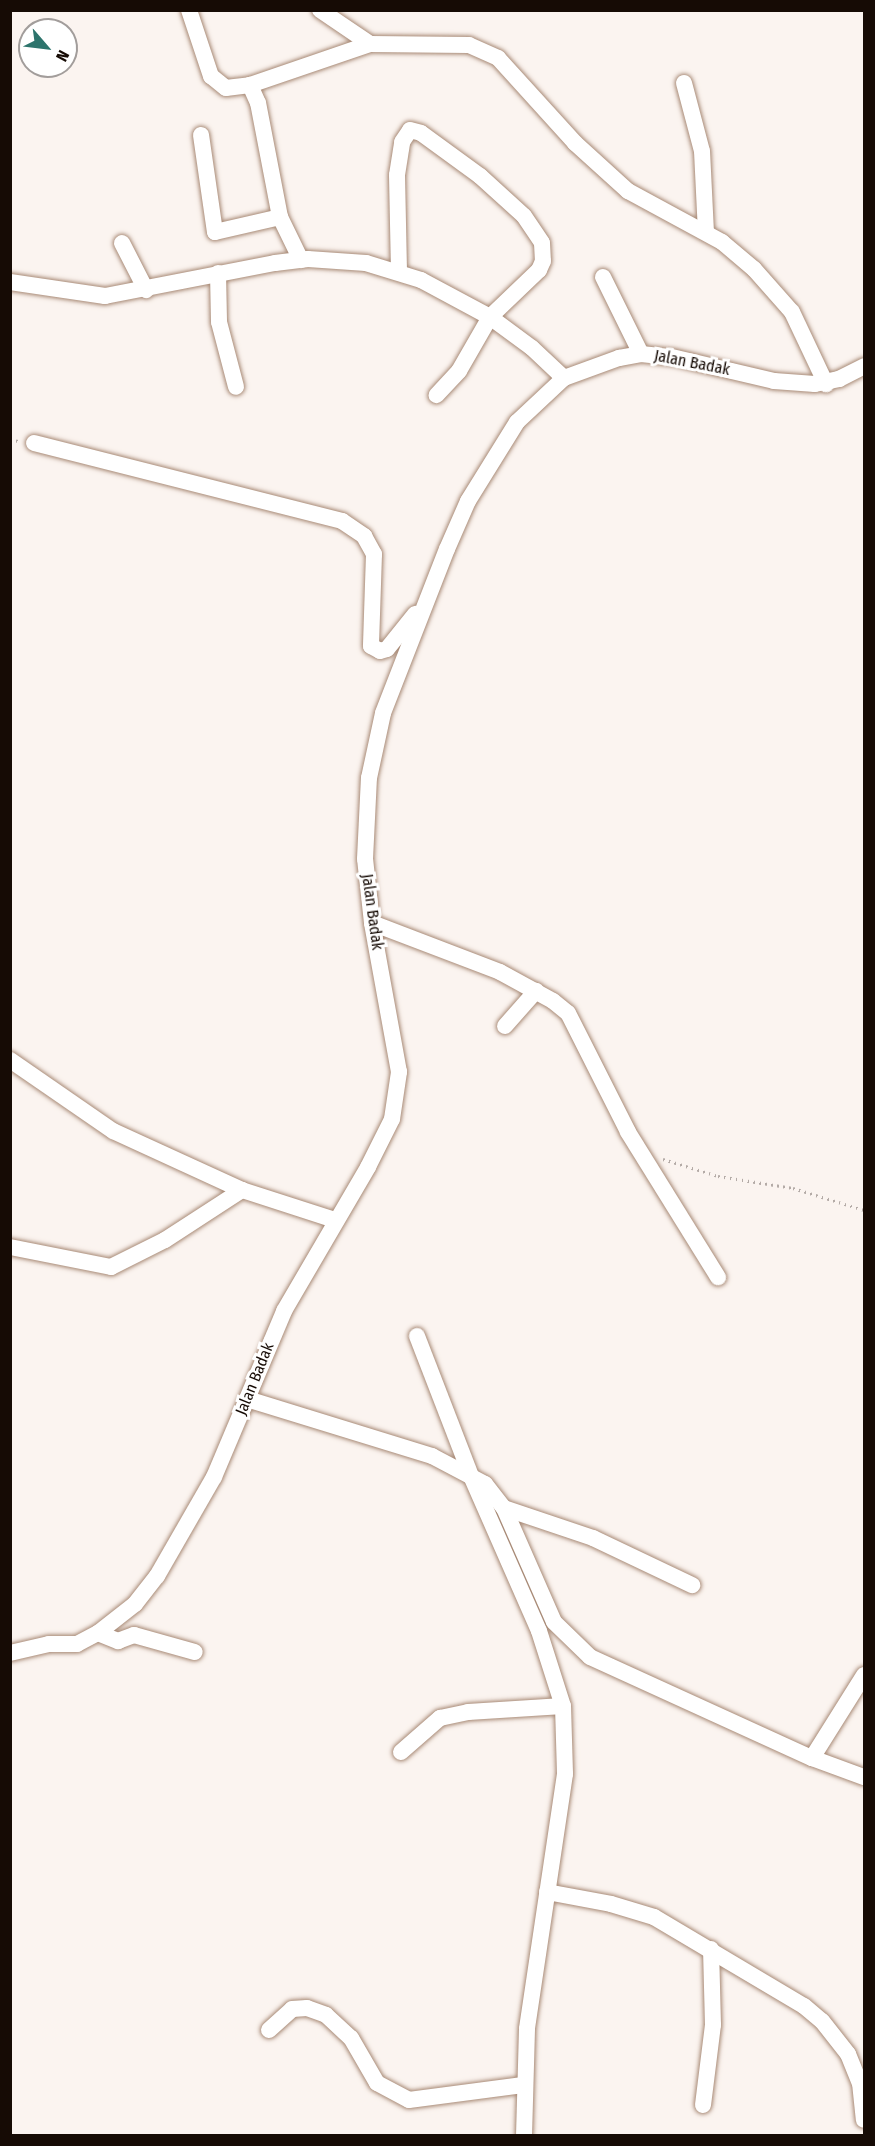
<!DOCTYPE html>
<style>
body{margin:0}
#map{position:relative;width:875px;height:2146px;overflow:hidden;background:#fbf4f0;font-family:"Fira Sans Condensed",sans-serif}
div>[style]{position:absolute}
.path>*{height:3px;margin-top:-1.5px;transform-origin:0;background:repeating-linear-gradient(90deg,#b4aba7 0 1.5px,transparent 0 6px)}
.roads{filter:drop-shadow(0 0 2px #a88a76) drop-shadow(0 0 2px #a88a76)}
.minor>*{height:16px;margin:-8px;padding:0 8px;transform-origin:8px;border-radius:8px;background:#fff}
span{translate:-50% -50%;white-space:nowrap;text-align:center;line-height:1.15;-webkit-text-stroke:6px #fff;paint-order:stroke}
.street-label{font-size:16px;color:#160b05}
.frame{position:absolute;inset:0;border:12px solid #160b05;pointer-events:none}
.north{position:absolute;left:18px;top:18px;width:60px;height:60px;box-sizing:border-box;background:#fff;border:2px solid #a29d9b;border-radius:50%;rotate:118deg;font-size:16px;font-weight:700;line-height:24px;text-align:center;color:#160b05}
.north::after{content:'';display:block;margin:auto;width:21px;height:27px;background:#2d746c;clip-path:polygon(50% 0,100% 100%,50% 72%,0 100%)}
</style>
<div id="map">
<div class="path">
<i style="left:10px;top:440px;width:10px;rotate:6deg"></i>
<i style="left:663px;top:1159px;width:58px;rotate:17.2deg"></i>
<i style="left:718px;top:1176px;width:76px;rotate:9.1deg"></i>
<i style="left:793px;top:1188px;width:74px;rotate:17.2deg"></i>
</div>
<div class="roads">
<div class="minor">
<i style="left:189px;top:10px;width:70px;rotate:71.6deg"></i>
<i style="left:211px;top:76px;width:19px;rotate:39deg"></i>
<i style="left:226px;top:88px;width:24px;rotate:-7deg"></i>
<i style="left:250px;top:85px;width:127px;rotate:-18.9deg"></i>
<i style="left:320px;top:10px;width:60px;rotate:34.2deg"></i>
<i style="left:370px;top:44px;width:99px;rotate:0.6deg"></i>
<i style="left:469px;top:45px;width:32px;rotate:24deg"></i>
<i style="left:498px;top:58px;width:115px;rotate:47.8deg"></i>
<i style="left:575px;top:143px;width:72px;rotate:42.2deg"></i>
<i style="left:628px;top:191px;width:107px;rotate:28.5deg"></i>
<i style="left:722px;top:242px;width:42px;rotate:40.2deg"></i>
<i style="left:754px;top:269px;width:57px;rotate:48.5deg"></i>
<i style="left:792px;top:312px;width:80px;rotate:64.7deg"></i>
<i style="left:684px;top:83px;width:70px;rotate:75.2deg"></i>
<i style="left:702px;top:151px;width:81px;rotate:87.2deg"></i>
<i style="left:201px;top:135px;width:98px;rotate:81.8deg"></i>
<i style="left:215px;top:232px;width:67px;rotate:-13deg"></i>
<i style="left:280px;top:217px;width:116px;rotate:-100.9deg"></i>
<i style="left:258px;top:103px;width:20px;rotate:-114deg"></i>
<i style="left:280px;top:217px;width:48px;rotate:64deg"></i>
<i style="left:122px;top:243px;width:53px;rotate:62.9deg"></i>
<i style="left:399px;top:271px;width:96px;rotate:-91.2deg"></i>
<i style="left:397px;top:175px;width:33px;rotate:-81deg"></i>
<i style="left:402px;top:142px;width:14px;rotate:-56deg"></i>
<i style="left:410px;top:130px;width:11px;rotate:15deg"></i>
<i style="left:421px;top:133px;width:73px;rotate:36.1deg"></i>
<i style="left:480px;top:176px;width:59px;rotate:42.3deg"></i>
<i style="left:524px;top:216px;width:32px;rotate:56deg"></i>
<i style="left:542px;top:243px;width:18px;rotate:87deg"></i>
<i style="left:543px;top:261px;width:10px;rotate:114deg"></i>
<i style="left:539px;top:270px;width:68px;rotate:136.2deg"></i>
<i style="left:490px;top:317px;width:62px;rotate:119.9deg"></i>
<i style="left:459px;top:371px;width:33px;rotate:133deg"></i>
<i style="left:218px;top:273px;width:49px;rotate:88.8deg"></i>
<i style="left:219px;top:322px;width:67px;rotate:75.3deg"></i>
<i style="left:603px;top:277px;width:86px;rotate:63.7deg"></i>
<i style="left:10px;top:282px;width:96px;rotate:8.4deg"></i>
<i style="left:105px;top:296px;width:173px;rotate:-11deg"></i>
<i style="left:275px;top:263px;width:33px;rotate:-7deg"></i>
<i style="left:308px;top:259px;width:58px;rotate:3.9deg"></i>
<i style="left:366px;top:263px;width:58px;rotate:17.2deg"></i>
<i style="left:421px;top:280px;width:78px;rotate:28.2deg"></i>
<i style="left:490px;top:317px;width:52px;rotate:36.4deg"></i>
<i style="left:532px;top:348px;width:44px;rotate:43.2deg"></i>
<i style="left:34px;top:443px;width:318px;rotate:14.2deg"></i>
<i style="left:342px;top:521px;width:27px;rotate:34deg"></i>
<i style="left:364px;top:536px;width:21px;rotate:61deg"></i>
<i style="left:374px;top:554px;width:92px;rotate:91.9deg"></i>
<i style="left:371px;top:646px;width:10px;rotate:29deg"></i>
<i style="left:380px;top:651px;width:7px;rotate:-16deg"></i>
<i style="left:387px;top:649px;width:45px;rotate:-51.3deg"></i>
<i style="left:372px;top:923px;width:137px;rotate:20.9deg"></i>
<i style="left:500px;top:972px;width:60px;rotate:28.7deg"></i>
<i style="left:553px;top:1001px;width:19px;rotate:39deg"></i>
<i style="left:568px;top:1013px;width:133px;rotate:63.2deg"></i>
<i style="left:628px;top:1132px;width:171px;rotate:58.2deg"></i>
<i style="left:505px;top:1026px;width:47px;rotate:-48.5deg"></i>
<i style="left:10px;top:1060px;width:125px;rotate:34.6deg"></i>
<i style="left:113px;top:1131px;width:142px;rotate:24.6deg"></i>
<i style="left:242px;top:1190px;width:98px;rotate:17.9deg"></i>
<i style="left:10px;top:1247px;width:103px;rotate:11.2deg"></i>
<i style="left:111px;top:1267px;width:60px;rotate:-26.6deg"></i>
<i style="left:165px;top:1240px;width:92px;rotate:-33deg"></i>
<i style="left:417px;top:1336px;width:150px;rotate:68.9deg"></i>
<i style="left:471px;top:1476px;width:169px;rotate:66.3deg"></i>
<i style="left:539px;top:1631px;width:79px;rotate:72.3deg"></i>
<i style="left:563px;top:1706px;width:68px;rotate:88.3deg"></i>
<i style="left:565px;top:1774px;width:258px;rotate:98.5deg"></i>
<i style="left:527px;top:2029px;width:107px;rotate:91.6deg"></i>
<i style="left:247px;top:1399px;width:194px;rotate:17.1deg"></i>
<i style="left:432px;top:1456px;width:60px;rotate:27.8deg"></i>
<i style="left:485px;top:1484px;width:31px;rotate:52deg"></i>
<i style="left:504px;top:1508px;width:124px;rotate:66.3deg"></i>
<i style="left:554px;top:1622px;width:50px;rotate:44.2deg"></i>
<i style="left:590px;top:1657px;width:244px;rotate:24.5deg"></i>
<i style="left:812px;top:1758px;width:55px;rotate:20.1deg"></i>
<i style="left:504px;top:1508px;width:94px;rotate:18.6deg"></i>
<i style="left:593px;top:1538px;width:110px;rotate:25.4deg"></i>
<i style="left:98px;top:1633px;width:22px;rotate:22deg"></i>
<i style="left:118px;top:1641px;width:17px;rotate:-21deg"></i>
<i style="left:134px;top:1635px;width:63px;rotate:15.6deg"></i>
<i style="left:10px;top:1653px;width:40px;rotate:-13deg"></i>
<i style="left:49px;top:1644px;width:28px"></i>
<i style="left:77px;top:1644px;width:24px;rotate:-28deg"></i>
<i style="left:98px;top:1633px;width:47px;rotate:-38.1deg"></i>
<i style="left:135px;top:1604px;width:36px;rotate:-52deg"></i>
<i style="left:157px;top:1576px;width:114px;rotate:-60.1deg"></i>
<i style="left:214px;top:1477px;width:180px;rotate:-67.1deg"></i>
<i style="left:284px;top:1311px;width:167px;rotate:-59.7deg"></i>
<i style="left:368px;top:1167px;width:54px;rotate:-63.4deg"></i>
<i style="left:392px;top:1119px;width:48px;rotate:-81.5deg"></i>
<i style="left:399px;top:1072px;width:151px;rotate:-100.3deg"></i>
<i style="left:372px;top:923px;width:64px;rotate:-96.2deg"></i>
<i style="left:365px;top:859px;width:81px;rotate:-87.2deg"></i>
<i style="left:369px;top:778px;width:66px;rotate:-77.8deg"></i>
<i style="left:383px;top:713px;width:176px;rotate:-68.7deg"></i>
<i style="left:447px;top:549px;width:52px;rotate:-66.4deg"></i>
<i style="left:468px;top:501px;width:93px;rotate:-58.2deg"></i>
<i style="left:517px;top:422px;width:64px;rotate:-43.1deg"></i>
<i style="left:564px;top:378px;width:59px;rotate:-20deg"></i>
<i style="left:619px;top:358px;width:22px;rotate:-10deg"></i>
<i style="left:641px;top:354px;width:31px;rotate:6deg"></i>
<i style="left:672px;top:357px;width:105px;rotate:13.2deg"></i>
<i style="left:774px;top:381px;width:41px;rotate:4.2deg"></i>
<i style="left:815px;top:384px;width:25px;rotate:-12deg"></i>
<i style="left:839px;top:379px;width:28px;rotate:-27deg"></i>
<i style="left:401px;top:1752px;width:52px;rotate:-41.1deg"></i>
<i style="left:440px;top:1718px;width:29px;rotate:-12deg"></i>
<i style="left:468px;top:1712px;width:95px;rotate:-3.6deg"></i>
<i style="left:812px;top:1758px;width:98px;rotate:-57.9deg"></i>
<i style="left:547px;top:1892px;width:65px;rotate:10.6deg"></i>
<i style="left:611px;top:1904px;width:45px;rotate:16.8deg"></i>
<i style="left:654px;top:1917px;width:174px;rotate:30.7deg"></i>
<i style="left:804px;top:2006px;width:23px;rotate:40deg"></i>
<i style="left:822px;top:2021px;width:42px;rotate:51.8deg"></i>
<i style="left:848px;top:2054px;width:31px;rotate:68deg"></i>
<i style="left:860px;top:2083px;width:37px;rotate:84deg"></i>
<i style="left:269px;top:2030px;width:31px;rotate:-42deg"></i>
<i style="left:292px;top:2009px;width:15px;rotate:-4deg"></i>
<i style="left:307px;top:2008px;width:20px;rotate:20deg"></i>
<i style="left:326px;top:2015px;width:34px;rotate:43deg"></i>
<i style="left:351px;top:2038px;width:52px;rotate:60deg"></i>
<i style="left:377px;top:2083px;width:36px;rotate:28deg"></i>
<i style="left:409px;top:2100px;width:115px;rotate:-7.5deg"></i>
<i style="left:703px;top:2105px;width:81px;rotate:-82.9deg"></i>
<i style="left:713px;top:2025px;width:76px;rotate:-91.5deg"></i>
</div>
</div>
<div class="street-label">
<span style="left:692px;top:363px;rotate:11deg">Jalan Badak</span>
<span style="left:372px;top:912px;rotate:82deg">Jalan Badak</span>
<span style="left:255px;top:1379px;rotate:-68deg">Jalan Badak</span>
</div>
<div class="frame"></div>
<div class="north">N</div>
</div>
